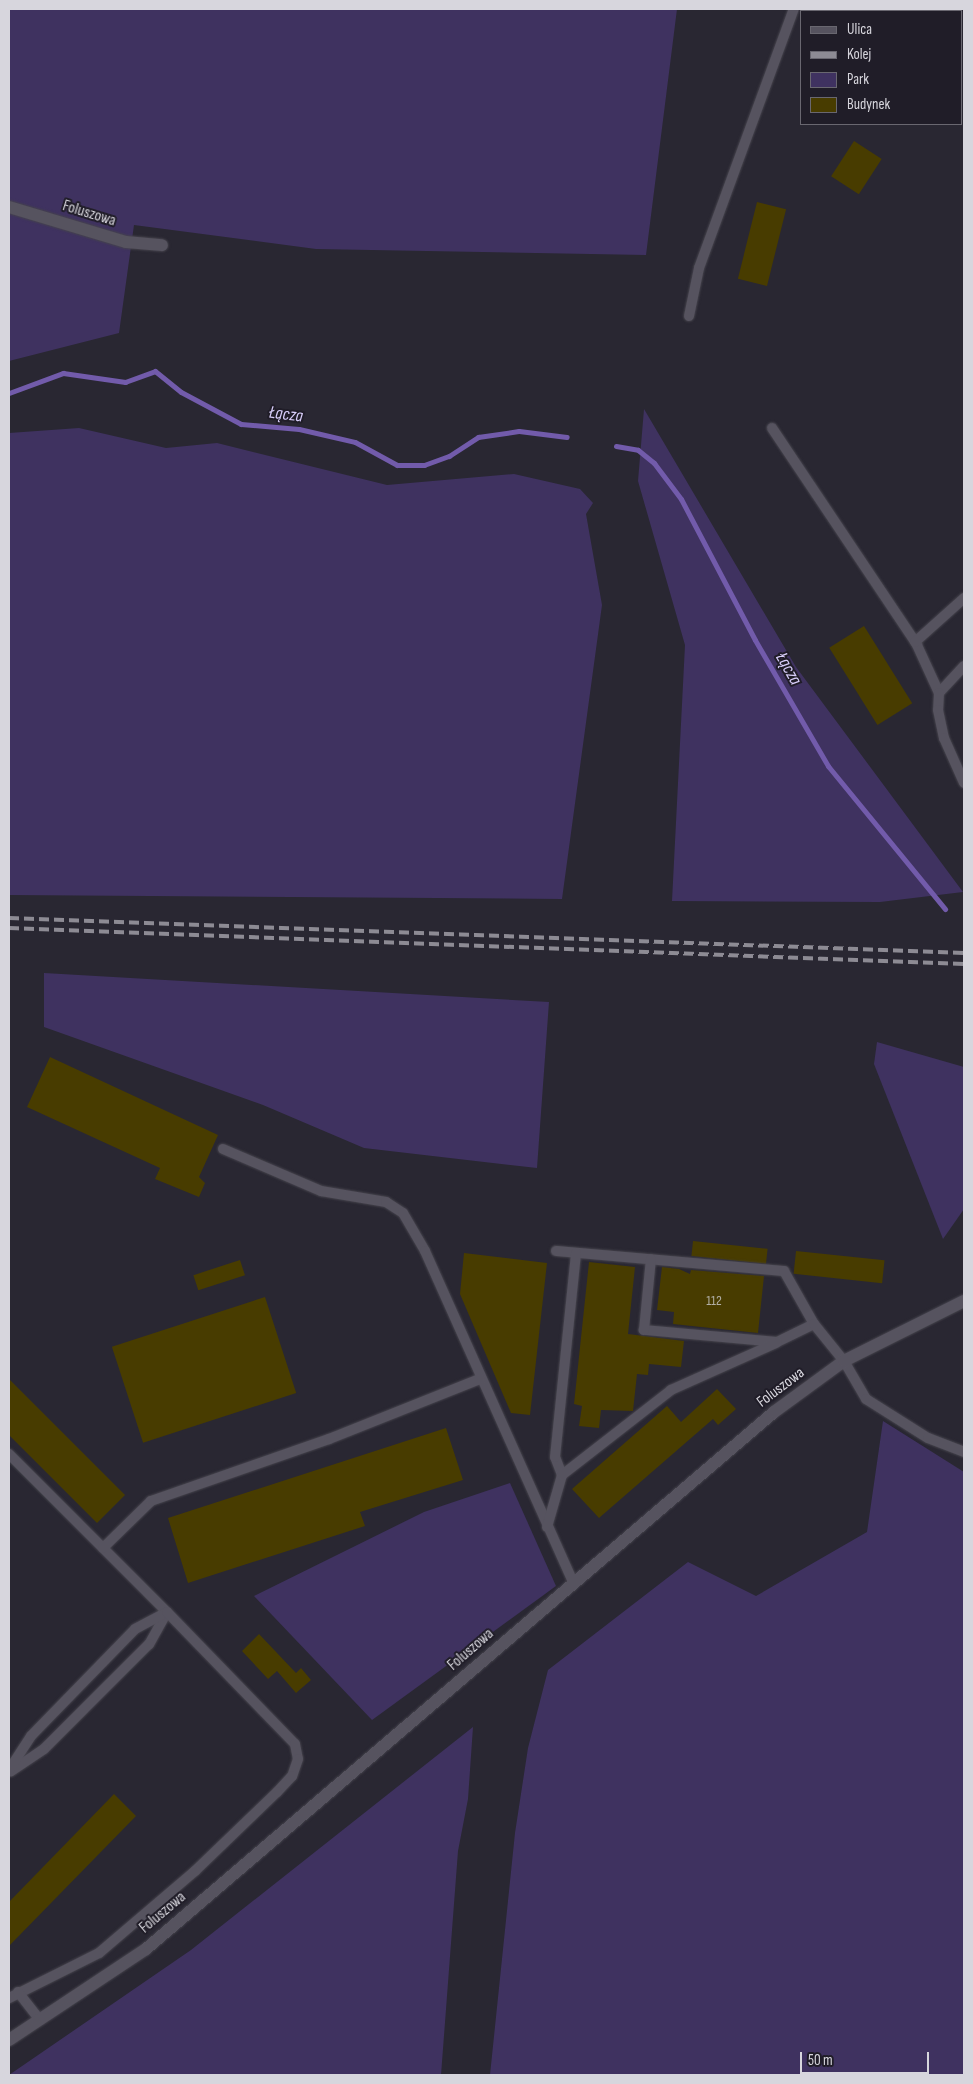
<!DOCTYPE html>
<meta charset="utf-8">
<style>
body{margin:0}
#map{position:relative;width:973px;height:2084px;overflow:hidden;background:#292732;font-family:"Sofia Sans Condensed",sans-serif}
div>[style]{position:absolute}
.green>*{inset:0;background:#3f3260}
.stream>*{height:5px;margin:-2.5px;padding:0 2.5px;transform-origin:2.5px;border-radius:2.5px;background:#725bab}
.building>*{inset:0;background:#483c00;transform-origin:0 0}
.roads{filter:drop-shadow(0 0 1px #45434c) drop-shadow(0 0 1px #45434c)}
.lane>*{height:10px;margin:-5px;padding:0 5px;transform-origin:5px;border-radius:5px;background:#56535f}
.street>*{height:12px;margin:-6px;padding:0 6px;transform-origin:6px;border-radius:6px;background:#56535f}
.rail>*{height:4px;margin-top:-2px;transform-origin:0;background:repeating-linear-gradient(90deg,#8d8b94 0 10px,transparent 0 15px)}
span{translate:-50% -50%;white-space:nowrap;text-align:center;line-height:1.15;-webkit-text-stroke:4px #201d28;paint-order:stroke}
.number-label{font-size:14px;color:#b3b0a6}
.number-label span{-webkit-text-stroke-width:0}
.street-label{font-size:16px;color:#d7d6dd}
.water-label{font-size:18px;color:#d7cdf9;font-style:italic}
.frame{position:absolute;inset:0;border:10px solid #d7d6dd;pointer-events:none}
.legend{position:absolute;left:800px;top:10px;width:162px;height:115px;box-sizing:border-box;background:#201d28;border:1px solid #696770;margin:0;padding:6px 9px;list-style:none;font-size:15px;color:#d7d6dd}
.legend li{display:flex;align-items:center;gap:10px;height:25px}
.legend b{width:25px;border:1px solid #696770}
.scale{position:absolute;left:800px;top:2052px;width:129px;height:22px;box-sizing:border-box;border:2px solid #d7d6dd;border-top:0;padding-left:6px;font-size:15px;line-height:18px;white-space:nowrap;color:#d7d6dd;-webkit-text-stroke:4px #201d28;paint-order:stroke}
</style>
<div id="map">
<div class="green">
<i style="clip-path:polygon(9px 9px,677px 9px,646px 255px,316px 249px,134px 225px,119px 333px,9px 361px)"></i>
<i style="clip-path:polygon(644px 409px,796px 667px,963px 892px,880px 902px,672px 901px,685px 645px,638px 481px)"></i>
<i style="clip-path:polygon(79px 428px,166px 448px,217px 443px,387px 485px,514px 474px,580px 489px,593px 503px,586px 514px,602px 605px,562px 899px,9px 895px,9px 433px)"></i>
<i style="clip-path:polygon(44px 973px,549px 1002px,537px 1168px,364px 1148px,263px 1105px,44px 1027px)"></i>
<i style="clip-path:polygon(877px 1042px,964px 1067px,964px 1209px,943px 1239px,874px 1064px)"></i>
<i style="clip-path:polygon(883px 1421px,964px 1472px,964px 2075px,490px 2075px,515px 1833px,528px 1748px,548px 1670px,688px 1562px,756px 1596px,867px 1532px)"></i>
<i style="clip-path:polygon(510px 1483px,556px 1586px,372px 1720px,254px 1596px,424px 1512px)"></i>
<i style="clip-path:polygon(473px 1727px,468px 1799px,458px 1851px,441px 2075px,9px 2075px,191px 1950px)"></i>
</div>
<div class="stream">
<i style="left:9px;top:393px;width:58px;rotate:-20.3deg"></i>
<i style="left:63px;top:373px;width:63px;rotate:8.3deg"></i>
<i style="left:125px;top:382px;width:32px;rotate:-20deg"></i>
<i style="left:155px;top:371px;width:33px;rotate:39deg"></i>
<i style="left:181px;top:392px;width:68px;rotate:28.1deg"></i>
<i style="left:241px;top:424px;width:58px;rotate:4.9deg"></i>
<i style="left:299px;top:429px;width:57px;rotate:13.1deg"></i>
<i style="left:355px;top:442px;width:48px;rotate:28.7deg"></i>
<i style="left:397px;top:465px;width:27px"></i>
<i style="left:424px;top:465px;width:27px;rotate:-20deg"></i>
<i style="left:449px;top:456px;width:35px;rotate:-33deg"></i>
<i style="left:478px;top:437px;width:41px;rotate:-8.3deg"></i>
<i style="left:519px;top:431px;width:48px;rotate:7.1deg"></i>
<i style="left:616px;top:446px;width:22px;rotate:10deg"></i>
<i style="left:638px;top:450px;width:21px;rotate:39deg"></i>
<i style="left:654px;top:463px;width:45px;rotate:53.1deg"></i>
<i style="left:681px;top:499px;width:159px;rotate:62.3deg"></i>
<i style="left:755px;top:640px;width:146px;rotate:59.9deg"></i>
<i style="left:828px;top:766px;width:185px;rotate:50.7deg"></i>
</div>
<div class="building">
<i style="left:854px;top:141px;width:33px;height:42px;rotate:33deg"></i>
<i style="left:757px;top:202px;width:30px;height:79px;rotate:14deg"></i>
<i style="left:864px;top:626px;width:91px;height:41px;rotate:58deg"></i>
<i style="clip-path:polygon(50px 1057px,218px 1135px,199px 1177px,205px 1183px,199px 1197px,155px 1179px,160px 1168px,27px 1107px)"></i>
<i style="left:693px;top:1241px;width:75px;height:15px;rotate:6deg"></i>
<i style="left:796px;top:1251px;width:89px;height:23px;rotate:6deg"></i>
<i style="clip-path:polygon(464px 1253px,547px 1263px,530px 1415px,511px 1413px,460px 1294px)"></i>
<i style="left:240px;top:1260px;width:16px;height:49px;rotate:72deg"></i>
<i style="clip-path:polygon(589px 1262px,635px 1267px,628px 1334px,684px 1341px,681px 1367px,649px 1364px,648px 1375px,637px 1374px,633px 1411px,601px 1410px,599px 1428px,579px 1426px,582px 1406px,574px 1404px)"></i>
<i style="clip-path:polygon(662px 1267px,679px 1269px,690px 1274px,691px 1270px,764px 1276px,758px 1333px,673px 1324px,674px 1312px,657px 1310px)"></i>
<i style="left:265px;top:1297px;width:101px;height:161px;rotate:72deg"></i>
<i style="clip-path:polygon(9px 1379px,125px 1495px,97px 1523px,9px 1435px)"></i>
<i style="clip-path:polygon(717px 1389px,736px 1409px,718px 1425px,713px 1419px,599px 1518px,572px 1489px,667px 1406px,681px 1422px)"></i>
<i style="clip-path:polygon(446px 1428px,463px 1480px,360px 1512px,365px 1526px,188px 1583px,168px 1518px)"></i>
<i style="clip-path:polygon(259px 1634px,296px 1673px,301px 1668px,311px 1680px,296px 1693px,277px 1671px,268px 1679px,242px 1651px)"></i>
<i style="clip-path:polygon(114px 1794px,136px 1816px,9px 1946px,9px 1902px)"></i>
</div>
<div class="roads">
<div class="lane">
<i style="left:689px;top:316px;width:49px;rotate:-78.2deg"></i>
<i style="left:699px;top:268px;width:276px;rotate:-69.9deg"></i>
<i style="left:772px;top:428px;width:261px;rotate:56.2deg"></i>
<i style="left:917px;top:645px;width:53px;rotate:65.4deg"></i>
<i style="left:915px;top:642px;width:66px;rotate:-41.9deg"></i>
<i style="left:964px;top:666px;width:37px;rotate:133deg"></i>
<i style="left:939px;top:693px;width:17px;rotate:93deg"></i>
<i style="left:938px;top:710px;width:29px;rotate:78deg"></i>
<i style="left:944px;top:738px;width:49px;rotate:66deg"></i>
<i style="left:223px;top:1149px;width:107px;rotate:23.2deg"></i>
<i style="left:321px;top:1191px;width:66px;rotate:9.6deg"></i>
<i style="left:386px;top:1202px;width:20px;rotate:33deg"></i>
<i style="left:403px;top:1213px;width:44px;rotate:59.9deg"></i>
<i style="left:425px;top:1251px;width:365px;rotate:65.9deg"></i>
<i style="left:556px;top:1251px;width:229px;rotate:5deg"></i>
<i style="left:784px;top:1271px;width:61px;rotate:60.5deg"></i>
<i style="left:814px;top:1324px;width:41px;rotate:154.1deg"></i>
<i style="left:777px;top:1342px;width:134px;rotate:-174.8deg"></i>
<i style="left:644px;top:1330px;width:71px;rotate:-84.4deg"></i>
<i style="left:814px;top:1324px;width:48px;rotate:51deg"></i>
<i style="left:844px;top:1361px;width:44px;rotate:59.9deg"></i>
<i style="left:866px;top:1399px;width:73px;rotate:32.2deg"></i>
<i style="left:928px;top:1438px;width:39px;rotate:21deg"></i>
<i style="left:9px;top:1454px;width:223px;rotate:45deg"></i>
<i style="left:167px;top:1612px;width:37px;rotate:119deg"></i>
<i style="left:149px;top:1644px;width:148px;rotate:135deg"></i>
<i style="left:44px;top:1749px;width:40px;rotate:146deg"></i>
<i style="left:562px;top:1475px;width:19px;rotate:-111deg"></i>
<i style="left:555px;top:1457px;width:205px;rotate:-84.1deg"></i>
<i style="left:547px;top:1527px;width:54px;rotate:-73.9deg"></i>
<i style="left:562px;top:1475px;width:138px;rotate:-37.9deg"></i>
<i style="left:671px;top:1390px;width:115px;rotate:-24.1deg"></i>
<i style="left:103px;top:1548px;width:67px;rotate:-44.4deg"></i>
<i style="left:151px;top:1501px;width:188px;rotate:-19.2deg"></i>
<i style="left:329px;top:1439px;width:162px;rotate:-21.7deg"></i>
<i style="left:9px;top:1770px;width:40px;rotate:-57.1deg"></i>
<i style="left:31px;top:1736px;width:149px;rotate:-45.8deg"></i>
<i style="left:135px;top:1629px;width:36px;rotate:-28deg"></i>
<i style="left:167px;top:1612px;width:184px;rotate:45.9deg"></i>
<i style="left:295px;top:1744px;width:15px;rotate:79deg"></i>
<i style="left:298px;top:1759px;width:18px;rotate:109deg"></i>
<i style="left:292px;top:1776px;width:22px;rotate:133deg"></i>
<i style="left:277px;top:1792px;width:114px;rotate:136.1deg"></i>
<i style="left:195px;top:1871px;width:126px;rotate:139.5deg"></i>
<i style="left:99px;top:1953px;width:101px;rotate:153.4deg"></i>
<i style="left:18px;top:1992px;width:36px;rotate:52deg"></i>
</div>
<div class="street">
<i style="left:9px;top:207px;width:122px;rotate:16.7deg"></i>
<i style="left:126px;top:242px;width:36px;rotate:5deg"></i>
<i style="left:9px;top:2040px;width:164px;rotate:-33.6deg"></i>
<i style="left:146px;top:1949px;width:826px;rotate:-40.53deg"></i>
<i style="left:774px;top:1412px;width:87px;rotate:-36.1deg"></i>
<i style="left:844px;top:1361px;width:134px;rotate:-26.6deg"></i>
</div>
</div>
<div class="rail">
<i style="left:9px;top:918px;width:956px;rotate:2.1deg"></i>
<i style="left:9px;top:928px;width:956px;rotate:2.16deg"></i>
</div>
<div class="number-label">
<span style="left:714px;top:1301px">112</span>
</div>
<div class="street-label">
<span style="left:89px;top:214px;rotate:17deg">Foluszowa</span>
<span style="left:781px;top:1388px;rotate:-37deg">Foluszowa</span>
<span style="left:471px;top:1650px;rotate:-41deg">Foluszowa</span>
<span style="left:163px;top:1913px;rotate:-40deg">Foluszowa</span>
</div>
<div class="water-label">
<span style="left:286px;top:415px;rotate:7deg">Łącza</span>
<span style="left:788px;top:669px;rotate:60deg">Łącza</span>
</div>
<div class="frame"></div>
<ul class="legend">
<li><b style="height:6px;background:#56535f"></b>Ulica</li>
<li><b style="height:6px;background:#8d8b94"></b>Kolej</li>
<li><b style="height:14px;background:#3f3260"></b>Park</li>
<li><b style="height:14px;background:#483c00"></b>Budynek</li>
</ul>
<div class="scale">50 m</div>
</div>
